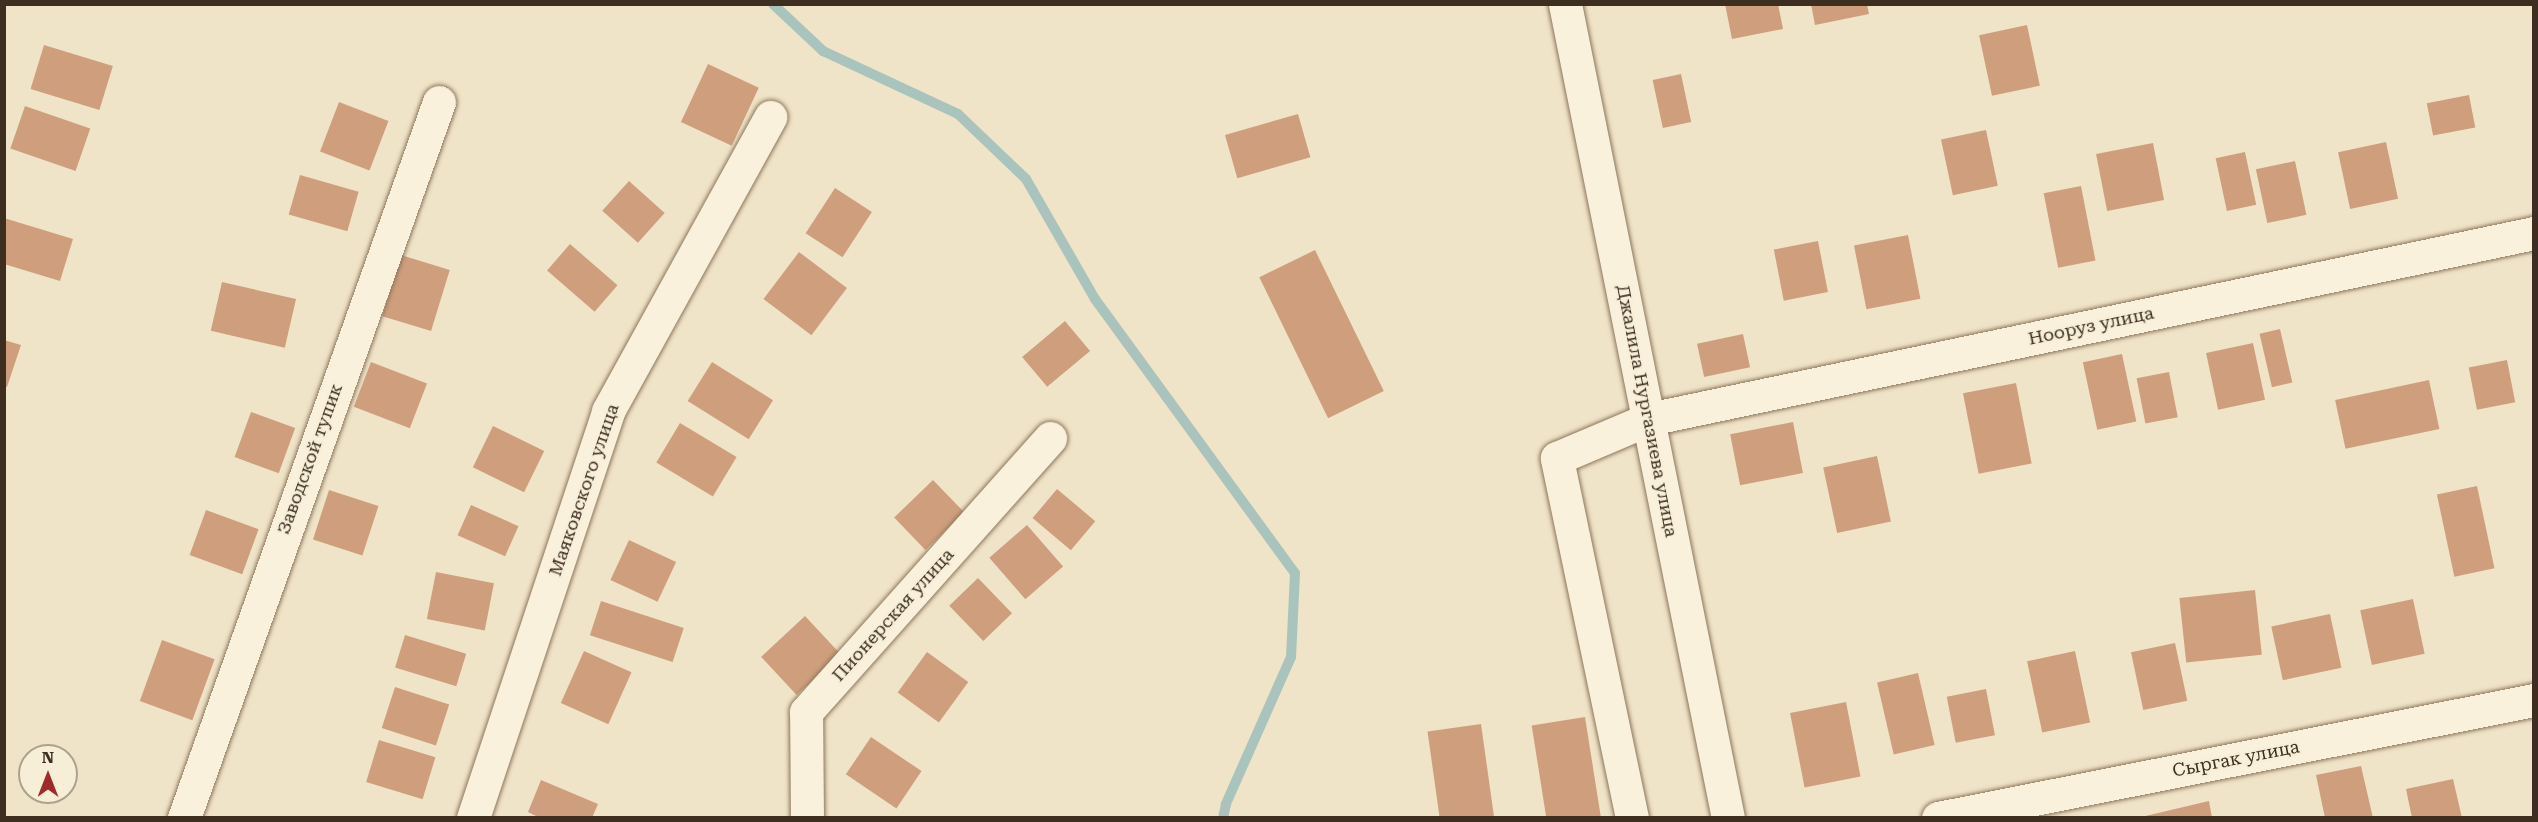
<!DOCTYPE html>
<meta charset="utf-8">
<style>
body{margin:0}
#map{position:relative;width:2538px;height:822px;overflow:hidden;background:#f0e4c8;font-family:"Roboto Serif",serif}
div>[style]{position:absolute}
.stream>*{height:10px;margin:-5px;padding:0 5px;transform-origin:5px;border-radius:5px;background:#a9c4bc}
.building>*{inset:0;background:#cf9f7d;transform-origin:0 0}
.roads{filter:drop-shadow(0 0 2px #8d765c) drop-shadow(0 0 2px #8d765c)}
.minor>*{height:33px;margin:-16.5px;padding:0 16.5px;transform-origin:16.5px;border-radius:16.5px;background:#faf1dc}
span{translate:-50% -50%;white-space:nowrap;text-align:center;line-height:1.15;-webkit-text-stroke:4.5px #f7eed8;paint-order:stroke}
.street-label{font-size:18px;color:#3d2e20}
.frame{position:absolute;inset:0;border:6px solid #3d2e20;pointer-events:none}
.north{position:absolute;left:18px;top:744px;width:60px;height:60px;box-sizing:border-box;background:#f7eed8;border:2px solid #ada18e;border-radius:50%;rotate:0deg;font-size:16px;font-weight:700;line-height:24px;text-align:center;color:#3d2e20}
.north::after{content:'';display:block;margin:auto;width:21px;height:27px;background:#9e2a2b;clip-path:polygon(50% 0,100% 100%,50% 72%,0 100%)}
</style>
<div id="map">
<div class="stream">
<i style="left:773px;top:4px;width:69px;rotate:43.2deg"></i>
<i style="left:823px;top:51px;width:149px;rotate:25deg"></i>
<i style="left:958px;top:114px;width:94px;rotate:43.7deg"></i>
<i style="left:1026px;top:179px;width:138px;rotate:60.1deg"></i>
<i style="left:1095px;top:299px;width:339px;rotate:53.9deg"></i>
<i style="left:1295px;top:573px;width:84px;rotate:92.7deg"></i>
<i style="left:1291px;top:657px;width:161px;rotate:113.9deg"></i>
<i style="left:1226px;top:804px;width:14px;rotate:102deg"></i>
</div>
<div class="building">
<i style="clip-path:polygon(1725px 4px,1778px 4px,1783px 29px,1732px 39px)"></i>
<i style="clip-path:polygon(1811px 4px,1867px 4px,1869px 14px,1815px 25px)"></i>
<i style="left:2027px;top:25px;width:62px;height:49px;rotate:78deg"></i>
<i style="left:44px;top:45px;width:72px;height:46px;rotate:17deg"></i>
<i style="left:708px;top:64px;width:56px;height:64px;rotate:25deg"></i>
<i style="left:1681px;top:74px;width:49px;height:29px;rotate:78deg"></i>
<i style="left:2469px;top:95px;width:33px;height:43px;rotate:79deg"></i>
<i style="left:339px;top:102px;width:53px;height:53px;rotate:21deg"></i>
<i style="left:25px;top:106px;width:69px;height:45px;rotate:19deg"></i>
<i style="left:1298px;top:114px;width:45px;height:76px;rotate:74deg"></i>
<i style="left:1986px;top:130px;width:57px;height:46px;rotate:78deg"></i>
<i style="left:2386px;top:142px;width:58px;height:49px;rotate:78deg"></i>
<i style="left:2153px;top:143px;width:58px;height:58px;rotate:79deg"></i>
<i style="left:2245px;top:152px;width:54px;height:30px;rotate:78deg"></i>
<i style="left:2295px;top:161px;width:55px;height:40px;rotate:78deg"></i>
<i style="left:300px;top:175px;width:61px;height:41px;rotate:16deg"></i>
<i style="left:629px;top:181px;width:48px;height:40px;rotate:42deg"></i>
<i style="left:2081px;top:186px;width:76px;height:38px;rotate:79deg"></i>
<i style="left:835px;top:188px;width:44px;height:54px;rotate:33deg"></i>
<i style="clip-path:polygon(4px 218px,73px 239px,60px 281px,4px 264px)"></i>
<i style="left:1908px;top:235px;width:65px;height:55px;rotate:79deg"></i>
<i style="left:1818px;top:241px;width:52px;height:45px;rotate:79deg"></i>
<i style="left:570px;top:244px;width:63px;height:35px;rotate:41deg"></i>
<i style="left:1315px;top:250px;width:157px;height:62px;rotate:64deg"></i>
<i style="left:799px;top:252px;width:60px;height:59px;rotate:37deg"></i>
<i style="left:401px;top:255px;width:51px;height:64px;rotate:17deg"></i>
<i style="left:222px;top:282px;width:76px;height:50px;rotate:13deg"></i>
<i style="left:1065px;top:321px;width:39px;height:56px;rotate:50deg"></i>
<i style="left:2280px;top:329px;width:55px;height:21px;rotate:77deg"></i>
<i style="left:1743px;top:334px;width:34px;height:47px;rotate:78deg"></i>
<i style="clip-path:polygon(4px 340px,21px 345px,7px 387px,4px 386px)"></i>
<i style="left:2253px;top:343px;width:58px;height:48px;rotate:78deg"></i>
<i style="left:2122px;top:354px;width:69px;height:40px;rotate:78deg"></i>
<i style="left:2507px;top:360px;width:43px;height:39px;rotate:79deg"></i>
<i style="left:371px;top:362px;width:60px;height:48px;rotate:21deg"></i>
<i style="left:712px;top:362px;width:72px;height:46px;rotate:32deg"></i>
<i style="left:2169px;top:372px;width:46px;height:33px;rotate:79deg"></i>
<i style="left:2429px;top:380px;width:50px;height:96px;rotate:78deg"></i>
<i style="left:2016px;top:383px;width:82px;height:54px;rotate:79deg"></i>
<i style="left:251px;top:412px;width:47px;height:48px;rotate:20deg"></i>
<i style="left:1793px;top:422px;width:52px;height:64px;rotate:79deg"></i>
<i style="left:680px;top:423px;width:66px;height:46px;rotate:31deg"></i>
<i style="left:493px;top:426px;width:57px;height:46px;rotate:26deg"></i>
<i style="left:1877px;top:456px;width:67px;height:55px;rotate:78deg"></i>
<i style="left:933px;top:480px;width:45px;height:54px;rotate:46deg"></i>
<i style="left:2477px;top:486px;width:84px;height:41px;rotate:78deg"></i>
<i style="left:1057px;top:489px;width:50px;height:38px;rotate:40deg"></i>
<i style="left:329px;top:490px;width:52px;height:52px;rotate:18deg"></i>
<i style="left:471px;top:505px;width:52px;height:33px;rotate:24deg"></i>
<i style="left:206px;top:510px;width:56px;height:48px;rotate:20deg"></i>
<i style="left:1027px;top:525px;width:55px;height:50px;rotate:49deg"></i>
<i style="left:629px;top:540px;width:52px;height:44px;rotate:25deg"></i>
<i style="left:436px;top:572px;width:59px;height:48px;rotate:11deg"></i>
<i style="left:978px;top:578px;width:49px;height:40px;rotate:46deg"></i>
<i style="left:2255px;top:590px;width:65px;height:76px;rotate:84deg"></i>
<i style="left:2413px;top:599px;width:56px;height:54px;rotate:78deg"></i>
<i style="left:601px;top:601px;width:87px;height:36px;rotate:18deg"></i>
<i style="left:2330px;top:614px;width:55px;height:60px;rotate:78deg"></i>
<i style="left:805px;top:616px;width:52px;height:60px;rotate:47deg"></i>
<i style="left:405px;top:635px;width:64px;height:34px;rotate:17deg"></i>
<i style="left:162px;top:640px;width:56px;height:65px;rotate:20deg"></i>
<i style="left:2175px;top:643px;width:59px;height:45px;rotate:78deg"></i>
<i style="left:584px;top:651px;width:52px;height:57px;rotate:24deg"></i>
<i style="left:2075px;top:651px;width:73px;height:49px;rotate:78deg"></i>
<i style="left:927px;top:652px;width:51px;height:50px;rotate:36deg"></i>
<i style="left:1918px;top:673px;width:74px;height:42px;rotate:77deg"></i>
<i style="left:395px;top:687px;width:57px;height:43px;rotate:18deg"></i>
<i style="left:1986px;top:689px;width:47px;height:40px;rotate:79deg"></i>
<i style="left:1846px;top:702px;width:76px;height:57px;rotate:79deg"></i>
<i style="left:1585px;top:717px;width:102px;height:54px;rotate:81deg"></i>
<i style="left:1481px;top:724px;width:95px;height:54px;rotate:82deg"></i>
<i style="left:871px;top:737px;width:61px;height:45px;rotate:34deg"></i>
<i style="left:379px;top:740px;width:59px;height:44px;rotate:17deg"></i>
<i style="clip-path:polygon(2361px 766px,2373px 818px,2325px 818px,2316px 775px)"></i>
<i style="clip-path:polygon(2453px 779px,2462px 818px,2412px 818px,2406px 789px)"></i>
<i style="clip-path:polygon(541px 780px,598px 804px,592px 818px,540px 818px,528px 812px)"></i>
<i style="clip-path:polygon(2209px 801px,2212px 818px,2141px 818px,2141px 817px)"></i>
</div>
<div class="roads">
<div class="minor">
<i style="left:1565px;top:4px;width:830px;rotate:78.68deg"></i>
<i style="left:184px;top:818px;width:760px;rotate:-70.4deg"></i>
<i style="left:473px;top:818px;width:429px;rotate:-71.6deg"></i>
<i style="left:608px;top:411px;width:336px;rotate:-61.1deg"></i>
<i style="left:807px;top:818px;width:106px;rotate:-90.5deg"></i>
<i style="left:806px;top:712px;width:367px;rotate:-48.3deg"></i>
<i style="left:1632px;top:818px;width:368px;rotate:-101.8deg"></i>
<i style="left:1557px;top:458px;width:100px;rotate:-23deg"></i>
<i style="left:1649px;top:419px;width:904px;rotate:-11.87deg"></i>
<i style="left:1938px;top:818px;width:608px;rotate:-11.2deg"></i>
</div>
</div>
<div class="street-label">
<span style="left:2091px;top:326px;rotate:-12deg">Нооруз улица</span>
<span style="left:1647px;top:411px;rotate:79deg">Джалила Нургазиева улица</span>
<span style="left:310px;top:459px;rotate:-70deg">Заводской тупик</span>
<span style="left:584px;top:490px;rotate:-71deg">Маяковского улица</span>
<span style="left:893px;top:615px;rotate:-48deg">Пионерская улица</span>
<span style="left:2236px;top:759px;rotate:-11deg">Сыргак улица</span>
</div>
<div class="frame"></div>
<div class="north">N</div>
</div>
